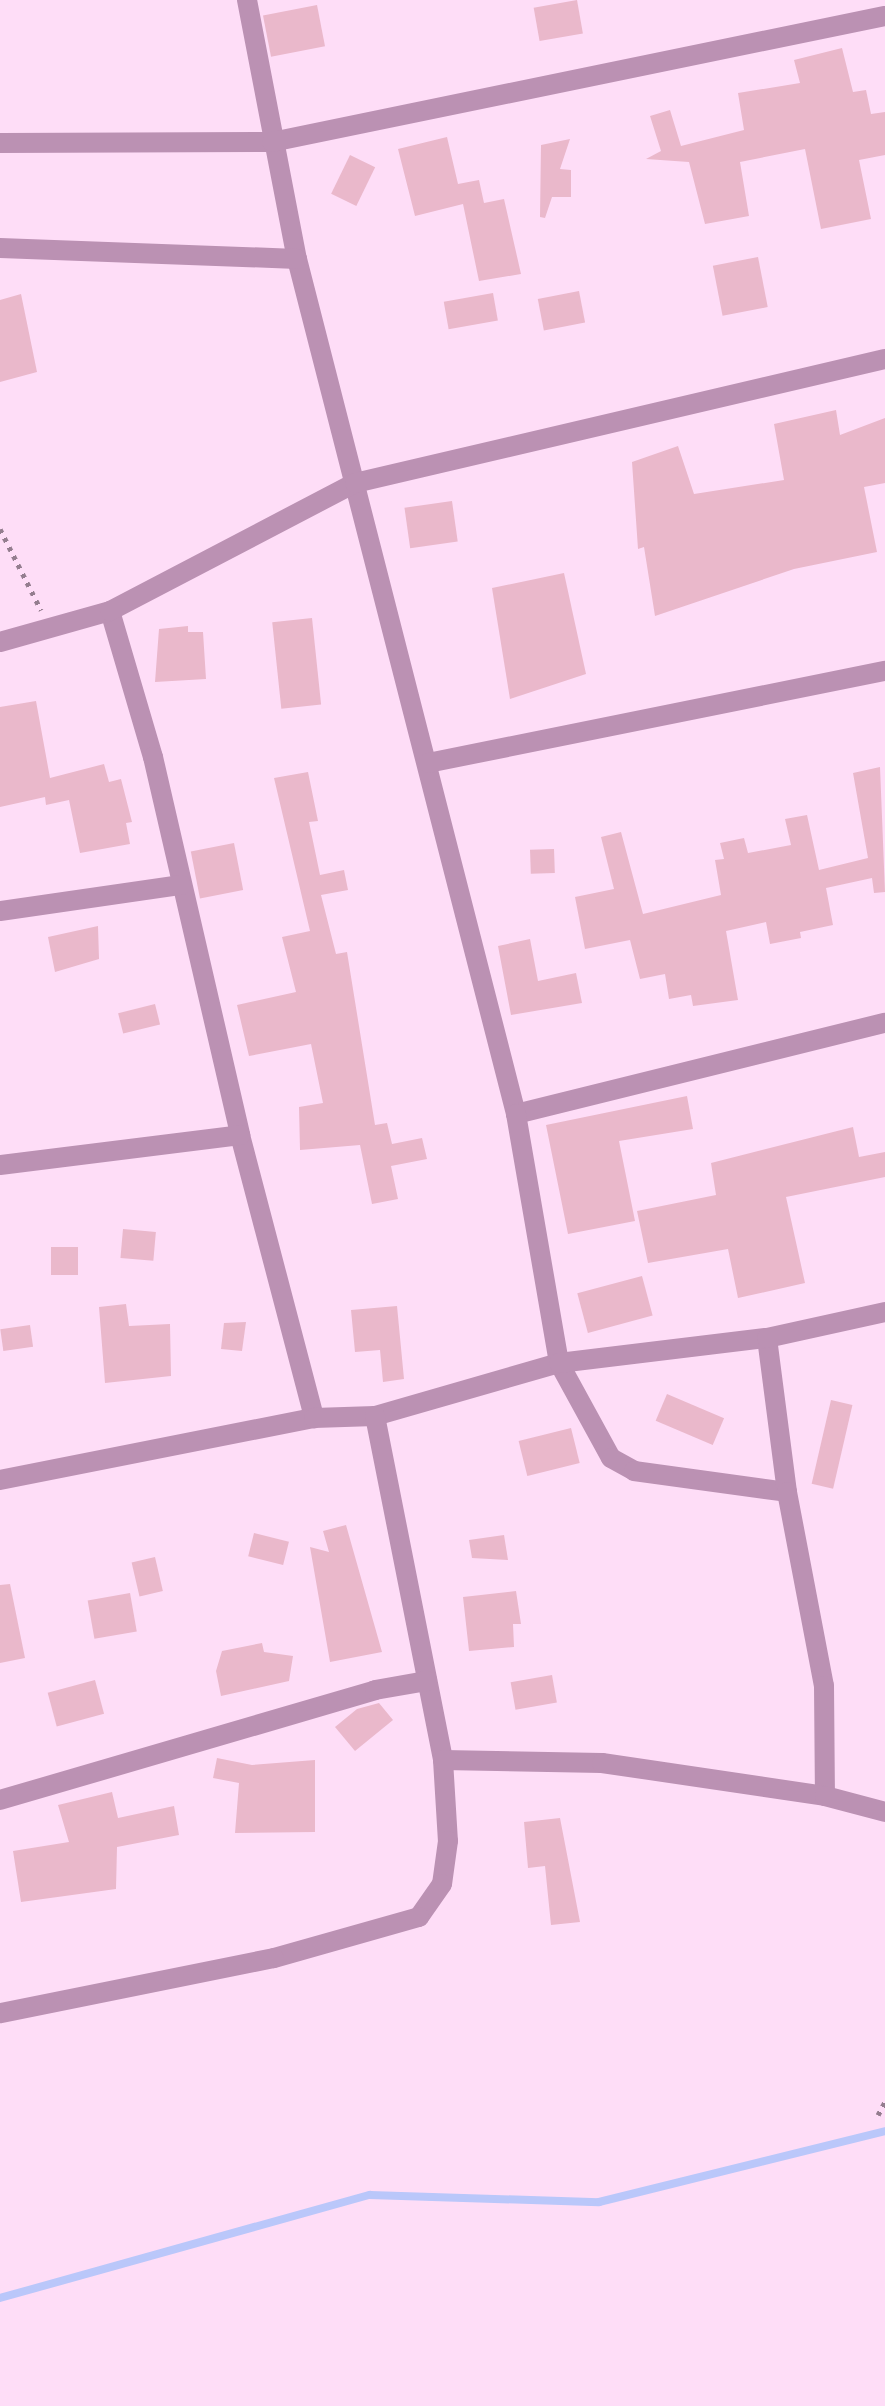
<!DOCTYPE html>
<style>
body{margin:0}
#map{position:relative;width:885px;height:2406px;overflow:hidden;background:#feddf7;font-family:Figtree,sans-serif}
div>[style]{position:absolute}
.stream>*{height:8px;margin:-4px;padding:0 4px;transform-origin:4px;border-radius:4px;background:#bac7fa}
.building>*{inset:0;background:#eab8cb;transform-origin:0 0}
.path>*{height:5px;margin-top:-2.5px;transform-origin:0;background:repeating-linear-gradient(90deg,#947d8f 0 4px,transparent 0 10px)}
.minor>*{height:20px;margin:-10px;padding:0 10px;transform-origin:10px;border-radius:10px;background:#bb91b3}
span{translate:-50% -50%;white-space:nowrap;text-align:center;line-height:1.15;-webkit-text-stroke:6px #feddf7;paint-order:stroke}
</style>
<div id="map">
<div class="stream">
<i style="left:0;top:2298px;width:384px;rotate:-15.6deg"></i>
<i style="left:370px;top:2195px;width:229px;rotate:1.8deg"></i>
<i style="left:599px;top:2202px;width:295px;rotate:-13.9deg"></i>
</div>
<div class="building">
<i style="left:577px;top:0;width:34px;height:44px;rotate:80deg"></i>
<i style="left:317px;top:5px;width:42px;height:55px;rotate:79deg"></i>
<i style="clip-path:polygon(842px 48px,853px 92px,866px 90px,871px 114px,885px 112px,885px 155px,859px 160px,871px 219px,821px 229px,805px 149px,740px 162px,749px 216px,705px 224px,689px 162px,646px 159px,661px 151px,650px 116px,670px 110px,681px 146px,744px 130px,738px 93px,800px 83px,794px 60px)"></i>
<i style="clip-path:polygon(447px 137px,458px 184px,479px 180px,484px 203px,504px 199px,521px 274px,479px 281px,463px 204px,415px 216px,398px 149px)"></i>
<i style="clip-path:polygon(570px 139px,560px 169px,571px 170px,571px 197px,552px 197px,545px 218px,540px 217px,541px 145px)"></i>
<i style="left:350px;top:155px;width:28px;height:43px;rotate:26deg"></i>
<i style="left:758px;top:257px;width:51px;height:46px;rotate:79deg"></i>
<i style="left:579px;top:291px;width:32px;height:42px;rotate:79deg"></i>
<i style="left:493px;top:293px;width:28px;height:50px;rotate:80deg"></i>
<i style="clip-path:polygon(21px 294px,37px 372px,0 382px,0 300px)"></i>
<i style="clip-path:polygon(836px 410px,840px 435px,885px 418px,885px 483px,864px 487px,877px 552px,794px 569px,655px 616px,644px 547px,638px 549px,632px 462px,678px 446px,694px 494px,784px 480px,774px 424px)"></i>
<i style="left:452px;top:501px;width:41px;height:48px;rotate:82deg"></i>
<i style="clip-path:polygon(564px 573px,586px 674px,510px 699px,492px 588px)"></i>
<i style="left:312px;top:618px;width:87px;height:40px;rotate:84deg"></i>
<i style="clip-path:polygon(188px 626px,188px 632px,203px 632px,206px 679px,155px 682px,159px 629px)"></i>
<i style="clip-path:polygon(36px 701px,50px 778px,104px 764px,109px 782px,121px 779px,132px 822px,126px 823px,130px 844px,80px 853px,69px 800px,46px 805px,45px 797px,0 807px,0 707px)"></i>
<i style="clip-path:polygon(880px 767px,885px 892px,874px 893px,872px 878px,826px 888px,833px 925px,800px 932px,801px 938px,770px 944px,766px 922px,726px 931px,738px 1000px,693px 1006px,691px 995px,669px 999px,665px 974px,640px 979px,630px 940px,585px 949px,575px 897px,614px 889px,601px 837px,621px 832px,643px 914px,721px 895px,715px 860px,724px 859px,720px 843px,744px 838px,748px 853px,791px 845px,785px 819px,807px 815px,819px 870px,868px 858px,853px 773px)"></i>
<i style="clip-path:polygon(308px 772px,318px 821px,309px 822px,320px 875px,344px 870px,348px 890px,321px 895px,336px 954px,347px 952px,375px 1125px,387px 1123px,392px 1144px,422px 1138px,427px 1159px,391px 1166px,398px 1199px,372px 1204px,360px 1145px,300px 1150px,299px 1107px,323px 1103px,311px 1044px,249px 1056px,237px 1005px,296px 992px,282px 937px,310px 931px,274px 778px)"></i>
<i style="left:234px;top:843px;width:48px;height:44px;rotate:79deg"></i>
<i style="left:554px;top:849px;width:24px;height:24px;rotate:88deg"></i>
<i style="clip-path:polygon(98px 926px,99px 959px,55px 972px,48px 937px)"></i>
<i style="clip-path:polygon(530px 939px,538px 981px,576px 973px,582px 1003px,511px 1015px,498px 946px)"></i>
<i style="left:155px;top:1004px;width:21px;height:38px;rotate:76deg"></i>
<i style="clip-path:polygon(687px 1096px,693px 1129px,619px 1141px,635px 1221px,568px 1234px,546px 1125px)"></i>
<i style="clip-path:polygon(853px 1127px,859px 1157px,885px 1152px,885px 1177px,786px 1197px,805px 1283px,738px 1298px,728px 1249px,648px 1263px,637px 1211px,716px 1195px,711px 1163px)"></i>
<i style="left:123px;top:1229px;width:33px;height:29px;rotate:5deg"></i>
<i style="left:51px;top:1247px;width:27px;height:28px"></i>
<i style="left:642px;top:1276px;width:41px;height:67px;rotate:75deg"></i>
<i style="clip-path:polygon(126px 1304px,129px 1326px,170px 1324px,171px 1376px,105px 1383px,99px 1307px)"></i>
<i style="clip-path:polygon(397px 1306px,404px 1379px,383px 1382px,380px 1350px,355px 1352px,351px 1310px)"></i>
<i style="clip-path:polygon(246px 1322px,242px 1351px,221px 1349px,224px 1323px)"></i>
<i style="left:30px;top:1325px;width:22px;height:30px;rotate:82deg"></i>
<i style="left:667px;top:1394px;width:62px;height:29px;rotate:23deg"></i>
<i style="left:831px;top:1400px;width:22px;height:86px;rotate:13deg"></i>
<i style="left:571px;top:1428px;width:36px;height:54px;rotate:76deg"></i>
<i style="clip-path:polygon(346px 1525px,382px 1652px,330px 1662px,310px 1547px,329px 1552px,323px 1531px)"></i>
<i style="left:254px;top:1533px;width:36px;height:24px;rotate:14deg"></i>
<i style="clip-path:polygon(504px 1535px,508px 1560px,472px 1558px,469px 1540px)"></i>
<i style="left:155px;top:1557px;width:35px;height:24px;rotate:77deg"></i>
<i style="clip-path:polygon(10px 1584px,25px 1658px,0 1663px,0 1585px)"></i>
<i style="clip-path:polygon(516px 1591px,521px 1624px,513px 1624px,514px 1647px,469px 1651px,463px 1597px)"></i>
<i style="left:130px;top:1593px;width:39px;height:43px;rotate:80deg"></i>
<i style="clip-path:polygon(262px 1643px,264px 1652px,293px 1656px,289px 1681px,221px 1696px,216px 1671px,222px 1651px)"></i>
<i style="left:552px;top:1675px;width:28px;height:42px;rotate:80deg"></i>
<i style="left:95px;top:1680px;width:35px;height:49px;rotate:75deg"></i>
<i style="clip-path:polygon(379px 1703px,393px 1720px,355px 1751px,335px 1727px,357px 1709px)"></i>
<i style="clip-path:polygon(217px 1758px,252px 1765px,315px 1760px,315px 1832px,235px 1833px,239px 1783px,213px 1778px)"></i>
<i style="clip-path:polygon(112px 1792px,118px 1818px,174px 1806px,179px 1835px,117px 1847px,116px 1889px,21px 1902px,13px 1851px,69px 1842px,58px 1805px)"></i>
<i style="clip-path:polygon(560px 1818px,580px 1922px,551px 1925px,545px 1866px,528px 1868px,524px 1822px)"></i>
</div>
<div class="path">
<i style="left:0;top:529px;width:91px;rotate:63.2deg"></i>
<i style="left:878px;top:2115px;width:15px;rotate:-62deg"></i>
</div>
<div class="minor">
<i style="left:247px;top:0;width:264px;rotate:79.1deg"></i>
<i style="left:297px;top:259px;width:883px;rotate:75.63deg"></i>
<i style="left:516px;top:1114px;width:380px;rotate:-13.9deg"></i>
<i style="left:0;top:143px;width:272px;rotate:-0.2deg"></i>
<i style="left:272px;top:142px;width:626px;rotate:-11.62deg"></i>
<i style="left:0;top:248px;width:297px;rotate:2.1deg"></i>
<i style="left:110px;top:611px;width:152px;rotate:73.6deg"></i>
<i style="left:153px;top:757px;width:388px;rotate:77deg"></i>
<i style="left:240px;top:1135px;width:293px;rotate:75.3deg"></i>
<i style="left:0;top:642px;width:114px;rotate:-15.7deg"></i>
<i style="left:110px;top:611px;width:276px;rotate:-27.6deg"></i>
<i style="left:355px;top:483px;width:544px;rotate:-13.17deg"></i>
<i style="left:428px;top:763px;width:466px;rotate:-11.4deg"></i>
<i style="left:0;top:911px;width:183px;rotate:-8.2deg"></i>
<i style="left:516px;top:1114px;width:253px;rotate:80.2deg"></i>
<i style="left:559px;top:1363px;width:108px;rotate:61.3deg"></i>
<i style="left:611px;top:1458px;width:26px;rotate:29deg"></i>
<i style="left:634px;top:1471px;width:154px;rotate:7.8deg"></i>
<i style="left:0;top:1165px;width:242px;rotate:-7.1deg"></i>
<i style="left:767px;top:1338px;width:155px;rotate:82.6deg"></i>
<i style="left:787px;top:1492px;width:197px;rotate:79.2deg"></i>
<i style="left:824px;top:1686px;width:110px;rotate:89.5deg"></i>
<i style="left:375px;top:1416px;width:191px;rotate:-16.1deg"></i>
<i style="left:559px;top:1363px;width:209px;rotate:-6.9deg"></i>
<i style="left:767px;top:1338px;width:121px;rotate:-12.4deg"></i>
<i style="left:0;top:1480px;width:320px;rotate:-11.2deg"></i>
<i style="left:314px;top:1418px;width:61px;rotate:-1.9deg"></i>
<i style="left:375px;top:1416px;width:351px;rotate:78.8deg"></i>
<i style="left:443px;top:1760px;width:81px;rotate:86.5deg"></i>
<i style="left:448px;top:1841px;width:43px;rotate:97.9deg"></i>
<i style="left:442px;top:1884px;width:40px;rotate:124.9deg"></i>
<i style="left:419px;top:1917px;width:151px;rotate:164.2deg"></i>
<i style="left:274px;top:1958px;width:279px;rotate:168.6deg"></i>
<i style="left:443px;top:1760px;width:159px;rotate:1.1deg"></i>
<i style="left:602px;top:1763px;width:225px;rotate:8.4deg"></i>
<i style="left:825px;top:1796px;width:62px;rotate:14.9deg"></i>
<i style="left:0;top:1800px;width:391px;rotate:-16.3deg"></i>
<i style="left:375px;top:1690px;width:53px;rotate:-9.8deg"></i>
</div>
</div>
